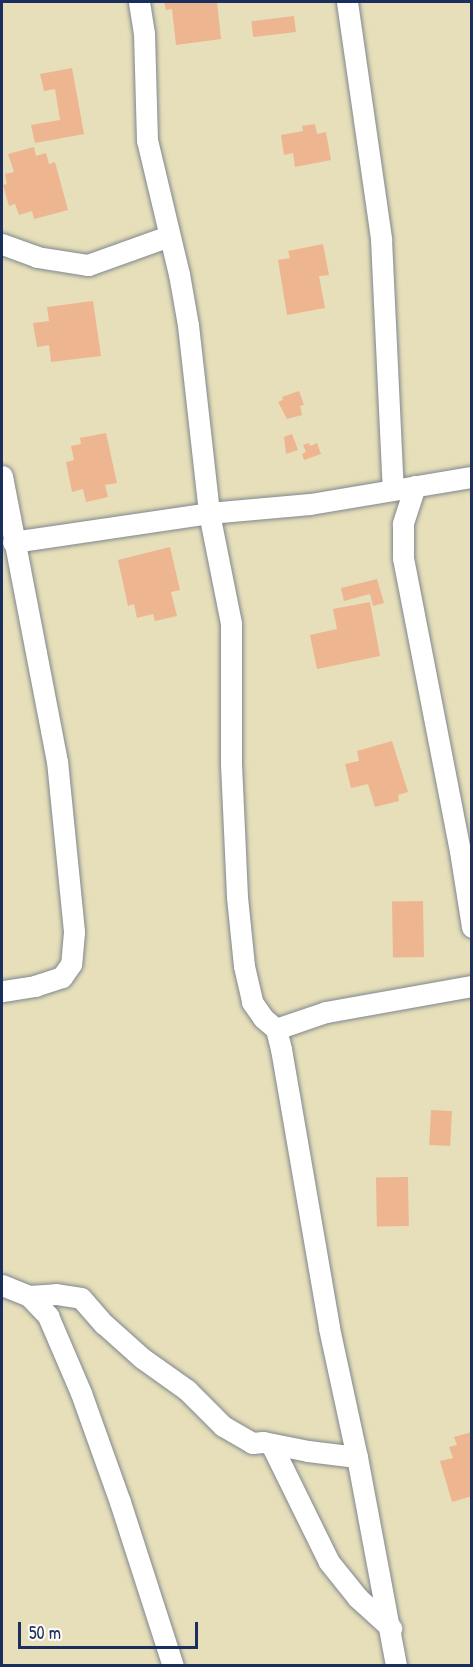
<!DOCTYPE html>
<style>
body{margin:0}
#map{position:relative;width:473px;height:1667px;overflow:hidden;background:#e6dfba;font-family:"Patrick Hand",sans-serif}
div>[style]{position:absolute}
.building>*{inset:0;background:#eeb591;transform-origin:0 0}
.roads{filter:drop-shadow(0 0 2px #80878c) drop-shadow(0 0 2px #80878c)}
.street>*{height:21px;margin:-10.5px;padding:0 10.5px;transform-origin:10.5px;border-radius:10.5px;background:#fff}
span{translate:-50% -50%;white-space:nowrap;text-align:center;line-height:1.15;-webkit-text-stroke:5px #fdfcf7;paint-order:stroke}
.frame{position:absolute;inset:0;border:3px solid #1b2f5e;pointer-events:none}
.scale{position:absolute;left:18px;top:1622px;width:180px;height:27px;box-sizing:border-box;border:3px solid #1b2f5e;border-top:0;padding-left:8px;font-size:18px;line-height:21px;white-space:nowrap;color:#1b2f5e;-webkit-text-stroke:4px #fdfcf7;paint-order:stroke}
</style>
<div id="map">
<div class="building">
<i style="clip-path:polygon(164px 2px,217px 2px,221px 39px,176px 45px,172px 9px,166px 10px)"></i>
<i style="left:294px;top:16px;width:16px;height:43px;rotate:83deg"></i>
<i style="clip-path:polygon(72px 68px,84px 134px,35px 143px,31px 125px,60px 120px,55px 89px,44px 91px,40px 74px)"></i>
<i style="clip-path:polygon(315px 124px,317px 134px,326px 132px,331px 160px,295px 167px,293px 153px,284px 155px,281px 135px,303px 131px,302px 126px)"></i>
<i style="clip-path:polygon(34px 147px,36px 156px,46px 153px,49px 164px,55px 162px,68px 210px,34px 219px,32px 211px,19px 215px,15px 204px,9px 206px,3px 185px,7px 184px,5px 174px,14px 172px,8px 154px)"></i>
<i style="clip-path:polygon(323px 244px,329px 275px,319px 276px,325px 308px,287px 315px,278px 260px,290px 258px,288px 251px)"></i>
<i style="clip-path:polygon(93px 301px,101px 356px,51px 362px,49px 345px,37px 347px,33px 323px,49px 321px,47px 307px)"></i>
<i style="clip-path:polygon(299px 391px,304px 405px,300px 406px,302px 415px,287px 419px,278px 402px,283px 400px,282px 397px)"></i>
<i style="clip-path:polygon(106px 433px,117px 483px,105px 485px,108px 497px,86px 502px,83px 489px,72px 492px,66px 462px,74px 460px,71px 446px,81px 444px,80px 438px)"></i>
<i style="clip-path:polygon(292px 434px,298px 450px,286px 454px,284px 437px)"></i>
<i style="clip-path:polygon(309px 443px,310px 446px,317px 443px,321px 454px,304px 460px,302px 454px,306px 452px,303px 445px)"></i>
<i style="clip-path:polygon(170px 547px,180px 590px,171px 592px,177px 616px,155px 621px,153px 614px,137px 618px,134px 604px,128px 606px,118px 560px)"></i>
<i style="clip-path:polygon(377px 579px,384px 603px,373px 606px,370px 594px,344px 601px,341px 588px)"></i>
<i style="clip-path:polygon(370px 602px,380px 656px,317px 669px,310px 635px,337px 629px,333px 609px)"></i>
<i style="clip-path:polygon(392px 741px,408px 792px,398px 795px,399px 801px,375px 807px,368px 784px,351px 788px,345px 764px,359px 761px,357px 751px)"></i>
<i style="left:423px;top:901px;width:56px;height:31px;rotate:89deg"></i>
<i style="left:431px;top:1110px;width:21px;height:35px;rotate:3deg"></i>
<i style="left:408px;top:1177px;width:49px;height:32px;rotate:89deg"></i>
<i style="clip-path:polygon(472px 1432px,472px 1496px,452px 1502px,440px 1461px,453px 1458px,449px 1447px,457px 1445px,454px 1437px)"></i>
</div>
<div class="roads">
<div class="street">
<i style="left:139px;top:2px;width:31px;rotate:81deg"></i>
<i style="left:144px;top:33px;width:107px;rotate:88.4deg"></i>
<i style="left:147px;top:140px;width:138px;rotate:76.6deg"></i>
<i style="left:179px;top:274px;width:52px;rotate:80deg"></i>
<i style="left:188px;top:325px;width:189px;rotate:83.6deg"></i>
<i style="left:209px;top:513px;width:112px;rotate:78.7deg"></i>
<i style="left:231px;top:623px;width:141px;rotate:90deg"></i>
<i style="left:231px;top:764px;width:133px;rotate:87.4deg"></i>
<i style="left:237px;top:897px;width:69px;rotate:84.2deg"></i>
<i style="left:244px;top:966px;width:37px;rotate:77deg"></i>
<i style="left:252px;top:1002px;width:19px;rotate:55deg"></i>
<i style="left:263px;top:1018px;width:17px;rotate:40deg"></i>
<i style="left:276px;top:1029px;width:21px;rotate:76deg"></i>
<i style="left:281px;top:1049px;width:283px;rotate:80.2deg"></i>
<i style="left:329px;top:1328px;width:132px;rotate:77.8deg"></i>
<i style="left:357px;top:1457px;width:213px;rotate:79.4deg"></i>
<i style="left:347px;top:2px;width:239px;rotate:81.8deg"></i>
<i style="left:381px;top:239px;width:250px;rotate:87.3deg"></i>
<i style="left:2px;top:244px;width:37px;rotate:20deg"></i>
<i style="left:37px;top:257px;width:52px;rotate:8.9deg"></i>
<i style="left:88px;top:265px;width:86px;rotate:-19.7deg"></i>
<i style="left:2px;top:476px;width:290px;rotate:79.1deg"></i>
<i style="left:57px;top:761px;width:172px;rotate:84.3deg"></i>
<i style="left:74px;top:932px;width:32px;rotate:95deg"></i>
<i style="left:71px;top:964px;width:16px;rotate:125deg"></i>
<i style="left:62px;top:977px;width:28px;rotate:162deg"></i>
<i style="left:35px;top:986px;width:33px;rotate:171deg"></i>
<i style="left:415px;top:486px;width:40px;rotate:108deg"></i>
<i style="left:403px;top:524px;width:34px;rotate:90deg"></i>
<i style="left:403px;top:558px;width:298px;rotate:79deg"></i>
<i style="left:460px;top:851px;width:77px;rotate:81deg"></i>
<i style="left:13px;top:542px;width:198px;rotate:-8.4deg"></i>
<i style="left:209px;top:513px;width:101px;rotate:-5.1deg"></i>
<i style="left:310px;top:504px;width:164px;rotate:-9.5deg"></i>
<i style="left:276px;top:1029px;width:53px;rotate:-18.8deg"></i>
<i style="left:326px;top:1012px;width:148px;rotate:-10.1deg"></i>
<i style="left:2px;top:1285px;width:29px;rotate:22deg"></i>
<i style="left:29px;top:1296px;width:28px;rotate:46deg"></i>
<i style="left:48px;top:1316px;width:84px;rotate:66.8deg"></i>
<i style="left:81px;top:1393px;width:116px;rotate:70.3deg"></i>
<i style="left:120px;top:1502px;width:172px;rotate:72.1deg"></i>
<i style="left:29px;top:1296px;width:27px;rotate:-4deg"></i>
<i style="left:56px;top:1294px;width:25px;rotate:9deg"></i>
<i style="left:81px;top:1298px;width:35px;rotate:49deg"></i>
<i style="left:104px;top:1324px;width:51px;rotate:41.8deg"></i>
<i style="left:142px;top:1358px;width:55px;rotate:35.4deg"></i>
<i style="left:187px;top:1390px;width:51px;rotate:45deg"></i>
<i style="left:223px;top:1426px;width:34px;rotate:30deg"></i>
<i style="left:252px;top:1443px;width:11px;rotate:-5deg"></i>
<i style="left:263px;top:1442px;width:46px;rotate:11.3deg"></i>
<i style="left:308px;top:1451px;width:49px;rotate:7deg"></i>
<i style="left:271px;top:1444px;width:131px;rotate:63.8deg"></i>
<i style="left:329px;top:1562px;width:46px;rotate:51.1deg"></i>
<i style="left:358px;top:1598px;width:45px;rotate:42.3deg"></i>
</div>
</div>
<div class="frame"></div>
<div class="scale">50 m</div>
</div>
